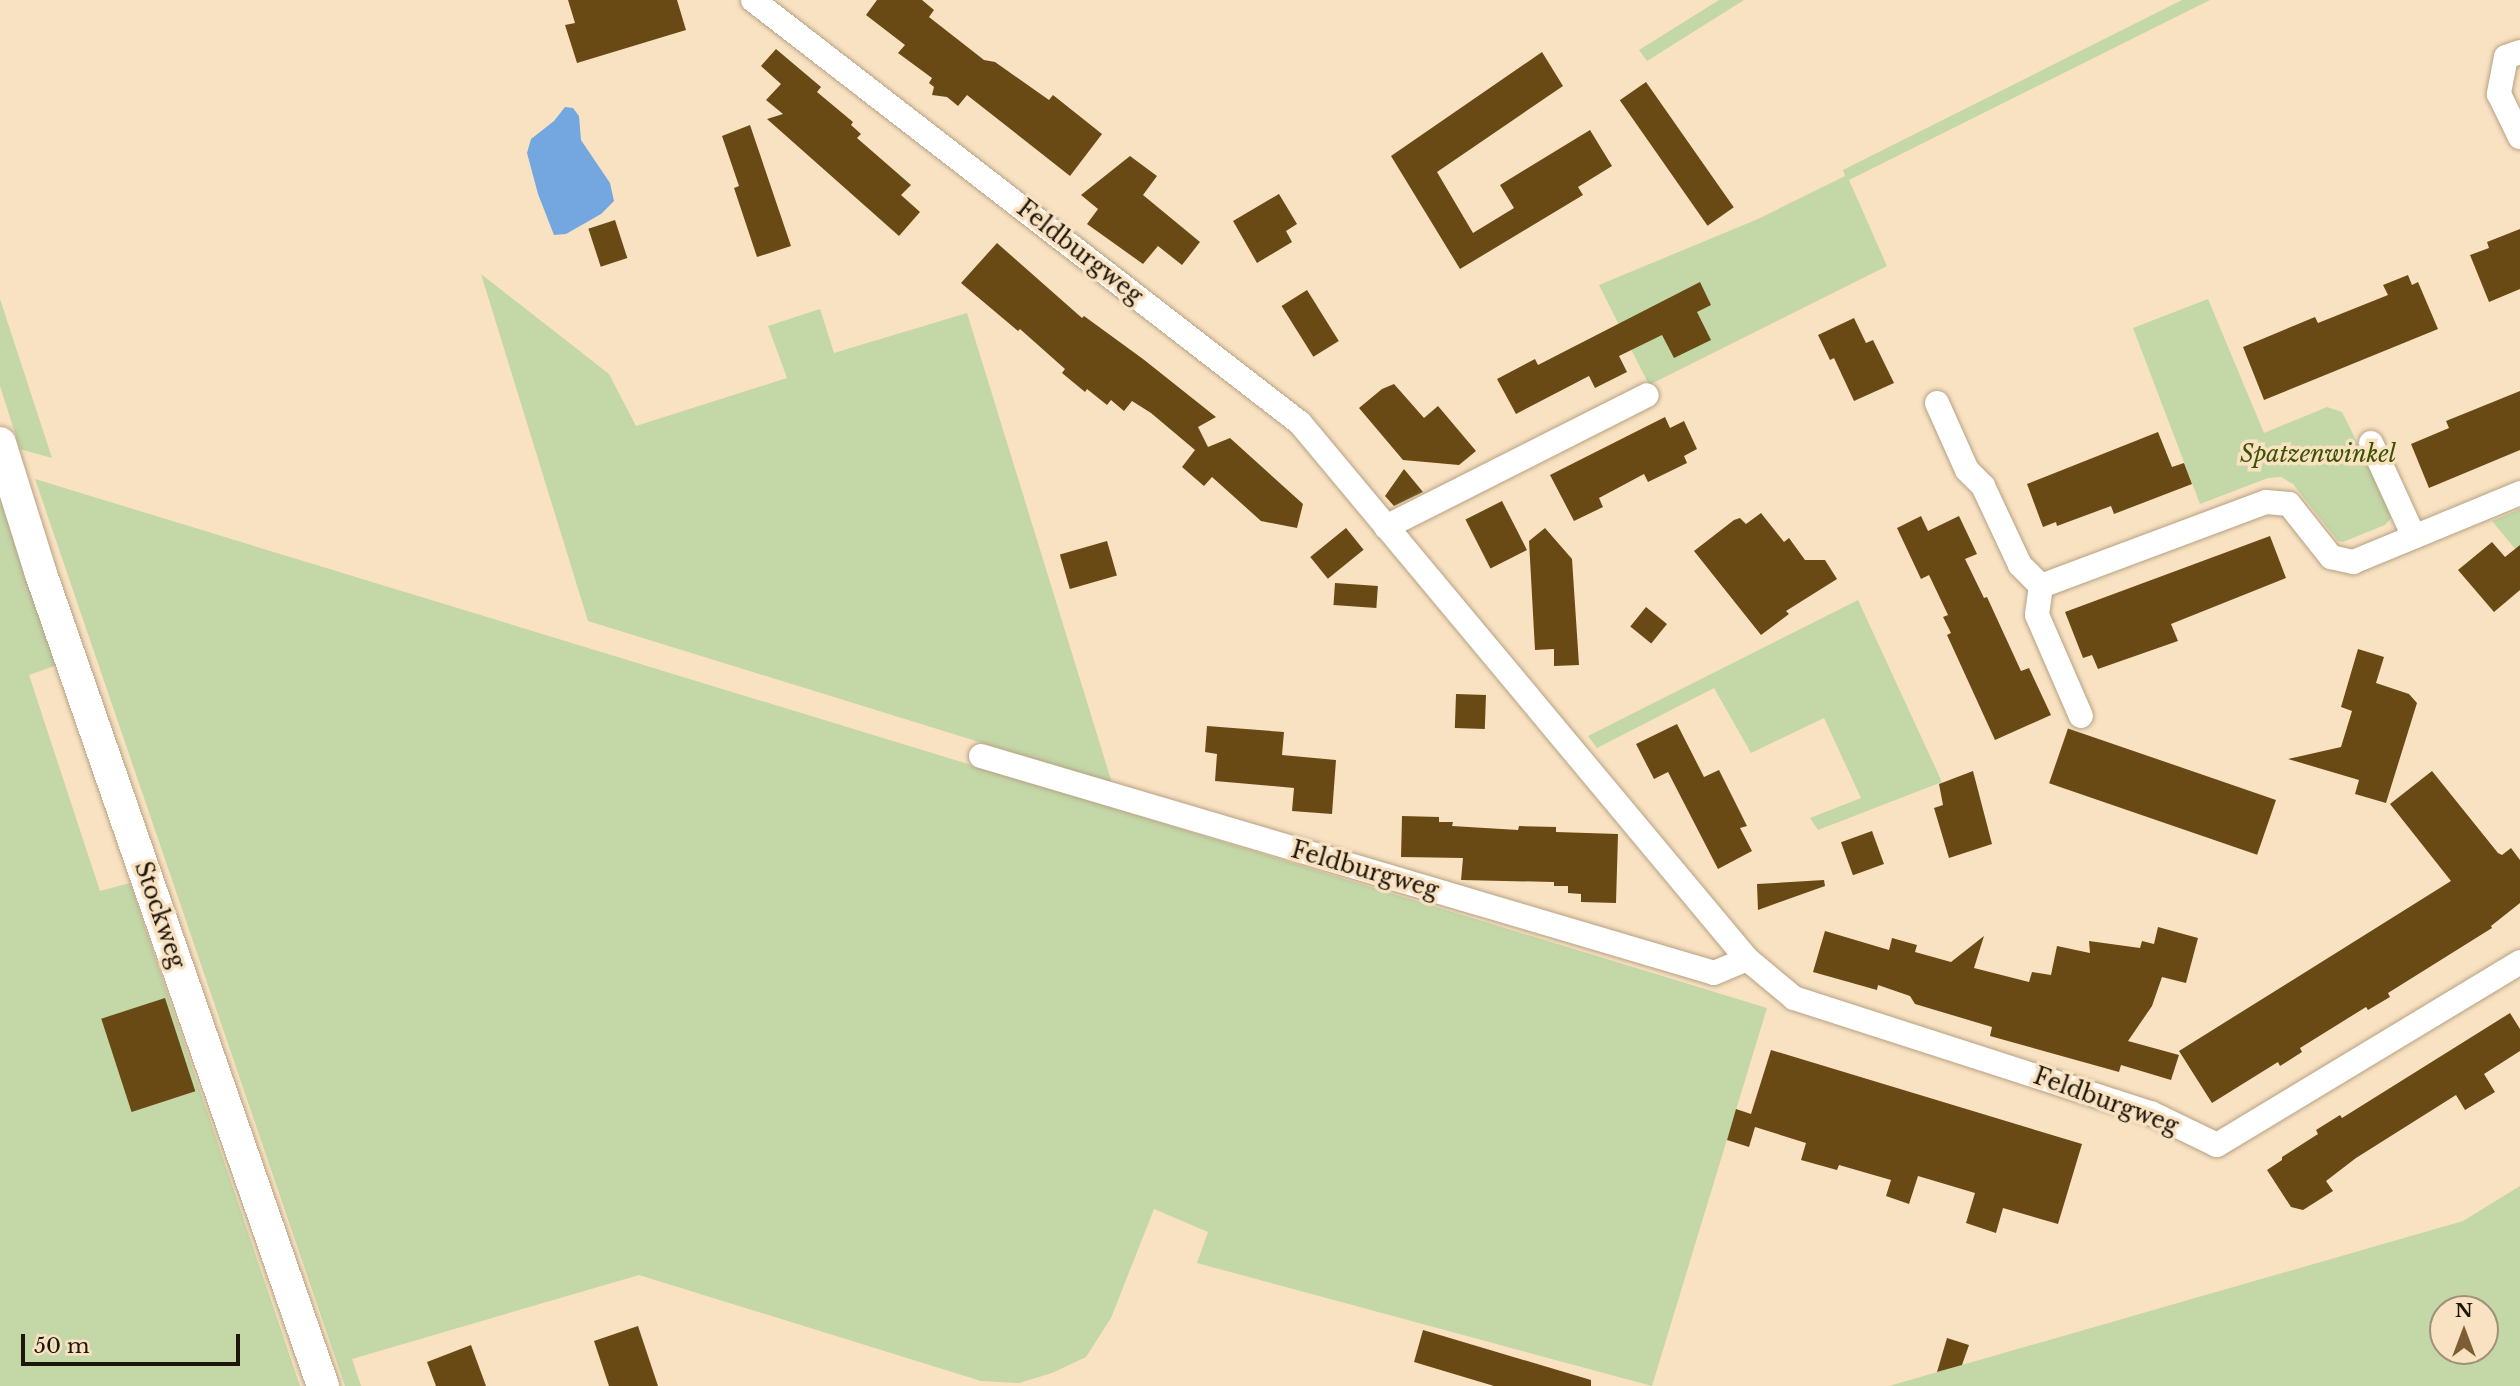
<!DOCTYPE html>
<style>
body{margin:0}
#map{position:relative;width:2520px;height:1386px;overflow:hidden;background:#f9e2c2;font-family:"Libre Baskerville",serif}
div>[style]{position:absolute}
.green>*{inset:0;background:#c3d7a7}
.water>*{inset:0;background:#74a7e0}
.building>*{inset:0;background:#694a15;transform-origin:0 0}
.roads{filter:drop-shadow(0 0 2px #b6a183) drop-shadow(0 0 2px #b6a183)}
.minor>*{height:24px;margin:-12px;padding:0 12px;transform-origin:12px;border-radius:12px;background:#fff}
.tertiary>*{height:32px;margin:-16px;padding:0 16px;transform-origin:16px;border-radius:16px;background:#fff}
span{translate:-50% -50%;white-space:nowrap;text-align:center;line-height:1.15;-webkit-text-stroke:7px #f9e2c2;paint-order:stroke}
.street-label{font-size:23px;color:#1e160a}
.park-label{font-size:23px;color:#3b5200;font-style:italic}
.north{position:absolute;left:2429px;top:1295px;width:70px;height:70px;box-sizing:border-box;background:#f9e2c2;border:2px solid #a19078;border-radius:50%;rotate:0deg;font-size:19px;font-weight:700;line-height:28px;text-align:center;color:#1e160a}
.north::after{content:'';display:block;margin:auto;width:24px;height:32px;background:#7c5e32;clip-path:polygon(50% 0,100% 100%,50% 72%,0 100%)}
.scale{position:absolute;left:21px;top:1334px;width:219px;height:32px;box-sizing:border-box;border:4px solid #1e160a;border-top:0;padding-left:9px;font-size:21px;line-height:24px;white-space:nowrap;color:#1e160a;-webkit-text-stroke:5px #f9e2c2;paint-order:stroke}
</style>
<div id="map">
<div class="green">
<i style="clip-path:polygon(1719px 0,1744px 0,1647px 61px,1639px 50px)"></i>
<i style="clip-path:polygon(2182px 0,2210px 0,1849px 180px,1887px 266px,1649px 385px,1599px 285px,1758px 219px,1845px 176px,1843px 170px)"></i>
<i style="clip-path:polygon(481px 274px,609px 374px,636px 426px,787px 378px,768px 326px,820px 309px,834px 353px,967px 313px,1112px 783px,588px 621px)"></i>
<i style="clip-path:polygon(0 299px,52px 458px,20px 449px,0 386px)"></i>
<i style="clip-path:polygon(2208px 299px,2264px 433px,2327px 407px,2342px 412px,2391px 510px,2391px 518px,2385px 525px,2343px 542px,2338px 541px,2293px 484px,2281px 477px,2268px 478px,2200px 504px,2133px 328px)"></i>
<i style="clip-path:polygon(35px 479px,1767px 1008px,1652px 1386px,1197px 1263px,1208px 1232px,1154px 1209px,1111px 1318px,1086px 1357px,1052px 1373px,1019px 1383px,981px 1381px,639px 1275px,352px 1359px,361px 1386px,345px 1386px)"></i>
<i style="clip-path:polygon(0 494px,57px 665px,29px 675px,100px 891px,130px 883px,300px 1386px,0 1386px)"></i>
<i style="clip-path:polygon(2520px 509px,2520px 555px,2492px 521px)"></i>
<i style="clip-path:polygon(1858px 600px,1942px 782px,1818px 830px,1810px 818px,1861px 798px,1824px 718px,1751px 753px,1714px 688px,1597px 748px,1588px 736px)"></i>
<i style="clip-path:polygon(evenodd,2520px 1186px,2520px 1386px,1889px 1386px,2463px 1221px,2520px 1186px,2485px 1309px,2485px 1351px,2443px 1351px,2443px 1309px,2485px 1309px)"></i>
</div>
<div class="water">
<i style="clip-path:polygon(565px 107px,573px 108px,579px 116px,581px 140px,610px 183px,614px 201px,601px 214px,566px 234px,554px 235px,538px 194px,527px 153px,531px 139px,554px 121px)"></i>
</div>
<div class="building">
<i style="clip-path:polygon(568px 0,677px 0,686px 30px,577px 63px,565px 25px,575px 23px)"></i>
<i style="clip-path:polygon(877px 0,922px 0,934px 10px,929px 17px,984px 60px,995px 62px,1049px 100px,1053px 95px,1102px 134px,1070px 176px,967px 95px,958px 106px,947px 97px,932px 95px,934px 87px,929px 83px,932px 78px,898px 53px,905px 45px,866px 15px)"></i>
<i style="clip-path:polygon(776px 49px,821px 87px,817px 92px,853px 122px,851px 125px,861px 134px,857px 138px,911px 185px,901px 195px,920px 212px,899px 236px,767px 119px,783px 114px,766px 100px,781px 84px,761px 66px)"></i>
<i style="clip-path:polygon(1542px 52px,1563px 86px,1437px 172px,1473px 233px,1514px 208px,1500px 185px,1590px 130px,1612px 166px,1578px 187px,1583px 195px,1460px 269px,1391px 156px)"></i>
<i style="left:1646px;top:82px;width:153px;height:32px;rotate:55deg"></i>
<i style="clip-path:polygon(750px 125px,791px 246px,757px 257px,734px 188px,739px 186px,722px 136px)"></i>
<i style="clip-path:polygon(1130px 156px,1157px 176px,1143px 195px,1200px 242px,1182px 265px,1158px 246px,1143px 264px,1087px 224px,1098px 209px,1081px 195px)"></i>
<i style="clip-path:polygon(1279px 194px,1297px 224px,1286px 231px,1292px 242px,1257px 263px,1233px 221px)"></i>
<i style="left:615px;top:220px;width:40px;height:28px;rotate:72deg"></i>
<i style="clip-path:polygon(2520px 229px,2520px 289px,2489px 302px,2470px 255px,2489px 248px,2487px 242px)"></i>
<i style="clip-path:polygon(997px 243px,1082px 318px,1084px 316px,1143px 359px,1216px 417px,1198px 427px,1208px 447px,1230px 438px,1303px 504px,1297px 528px,1261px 521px,1212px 477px,1204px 486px,1182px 467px,1195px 450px,1151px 413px,1132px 401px,1124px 411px,1111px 400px,1107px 405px,1087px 389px,1085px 392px,1062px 373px,1065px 369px,1020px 329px,1018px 331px,961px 283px)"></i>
<i style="clip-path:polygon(2408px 275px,2412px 285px,2418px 282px,2438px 329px,2264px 400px,2243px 347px,2315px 317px,2318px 323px,2388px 295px,2383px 285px)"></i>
<i style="clip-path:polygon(1700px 282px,1711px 305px,1697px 312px,1711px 340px,1674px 358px,1662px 335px,1619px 356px,1627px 372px,1595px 388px,1589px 376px,1516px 414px,1497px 379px,1535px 359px,1538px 365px)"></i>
<i style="left:1307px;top:290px;width:60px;height:30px;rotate:58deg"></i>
<i style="clip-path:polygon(1854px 318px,1866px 343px,1873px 340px,1894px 383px,1854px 401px,1834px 358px,1830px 360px,1818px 335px)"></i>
<i style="clip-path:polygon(1394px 384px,1424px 418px,1438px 406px,1476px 451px,1459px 465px,1403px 460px,1359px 408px,1382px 389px)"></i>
<i style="clip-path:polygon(2520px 391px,2520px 450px,2429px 488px,2411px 444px,2449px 428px,2446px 421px)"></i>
<i style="clip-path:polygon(1665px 417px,1670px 428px,1684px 421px,1697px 449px,1684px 456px,1687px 463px,1648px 482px,1644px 474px,1599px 498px,1603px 507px,1574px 521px,1550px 475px)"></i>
<i style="clip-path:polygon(2158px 432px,2172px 467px,2184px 463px,2192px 484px,2114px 514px,2111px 506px,2057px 526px,2056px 522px,2043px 527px,2027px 484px)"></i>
<i style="clip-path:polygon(1404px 469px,1423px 492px,1394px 506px,1385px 496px)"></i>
<i style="left:1502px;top:501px;width:55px;height:41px;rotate:63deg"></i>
<i style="clip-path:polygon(1761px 513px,1784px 542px,1789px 538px,1805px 560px,1825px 560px,1837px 579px,1786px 611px,1789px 614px,1761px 635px,1694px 551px,1734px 520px,1740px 518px,1746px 524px)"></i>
<i style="clip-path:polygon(1921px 516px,1928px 531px,1959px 516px,1977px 554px,1965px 559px,1984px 598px,1987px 597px,2021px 671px,2029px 668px,2051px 715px,1995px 740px,1947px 635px,1951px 633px,1943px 617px,1948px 615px,1929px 575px,1921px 579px,1897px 528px)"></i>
<i style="left:1346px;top:528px;width:28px;height:46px;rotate:51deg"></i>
<i style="clip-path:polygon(1545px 528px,1572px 559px,1579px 665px,1554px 666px,1554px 649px,1535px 650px,1529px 541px)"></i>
<i style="clip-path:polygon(2270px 536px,2286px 578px,2171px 624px,2178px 641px,2098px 669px,2092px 655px,2083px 658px,2065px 612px)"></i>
<i style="left:1107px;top:541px;width:36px;height:49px;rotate:74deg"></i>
<i style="clip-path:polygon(2492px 542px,2505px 557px,2520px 545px,2520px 590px,2494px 612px,2458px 570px)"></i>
<i style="left:1335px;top:583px;width:43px;height:22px;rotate:4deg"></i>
<i style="left:1646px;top:607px;width:27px;height:25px;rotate:39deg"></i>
<i style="clip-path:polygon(2358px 649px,2384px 657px,2376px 683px,2409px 694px,2417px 703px,2386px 803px,2355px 794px,2359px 780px,2288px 759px,2341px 747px,2352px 711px,2341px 707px)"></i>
<i style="left:1456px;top:694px;width:30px;height:34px;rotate:2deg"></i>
<i style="clip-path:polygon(1677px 724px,1704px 777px,1719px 770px,1747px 826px,1740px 828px,1752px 851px,1718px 869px,1668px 772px,1654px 779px,1636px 744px)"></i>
<i style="clip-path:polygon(1207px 726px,1284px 732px,1282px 755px,1336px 760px,1332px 814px,1292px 811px,1294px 788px,1215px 781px,1217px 754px,1205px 752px)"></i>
<i style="clip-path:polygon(1973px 771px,1992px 844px,1949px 858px,1934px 808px,1943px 805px,1939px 784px)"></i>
<i style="clip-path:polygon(2432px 771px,2498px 853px,2502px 855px,2511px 848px,2520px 860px,2520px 903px,2491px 926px,2492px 928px,2388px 993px,2390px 997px,2368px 1010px,2366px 1007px,2300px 1048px,2302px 1052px,2280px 1066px,2278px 1062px,2212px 1103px,2179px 1051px,2451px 881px,2390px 804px)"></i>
<i style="left:2276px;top:800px;width:58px;height:220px;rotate:109deg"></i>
<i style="clip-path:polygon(1402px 816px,1439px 817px,1439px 822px,1453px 822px,1452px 826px,1518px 830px,1519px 826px,1556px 827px,1556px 832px,1618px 834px,1616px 903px,1581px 902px,1581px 894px,1568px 893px,1568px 886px,1554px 886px,1554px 882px,1461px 880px,1463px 858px,1401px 857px)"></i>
<i style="left:1872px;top:831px;width:35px;height:33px;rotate:70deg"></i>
<i style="clip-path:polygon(1824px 880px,1825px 886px,1758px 910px,1757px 884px)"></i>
<i style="clip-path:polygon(2158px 927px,2198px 938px,2186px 983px,2162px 977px,2152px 1006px,2128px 1041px,2179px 1055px,2171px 1080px,2121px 1065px,2119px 1072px,1990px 1036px,1992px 1027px,1915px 1004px,1910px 996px,1878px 985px,1877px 990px,1813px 972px,1825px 931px,1889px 950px,1892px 938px,1917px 945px,1915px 952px,1951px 962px,1984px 936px,1974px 968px,2029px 982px,2032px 972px,2051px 975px,2057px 946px,2090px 953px,2089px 941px,2140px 948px,2142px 941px,2154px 944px)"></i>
<i style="left:165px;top:998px;width:98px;height:67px;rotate:72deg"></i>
<i style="clip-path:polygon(2510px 1013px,2520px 1029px,2520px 1051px,2484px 1074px,2495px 1092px,2465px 1110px,2456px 1095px,2356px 1158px,2326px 1181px,2333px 1191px,2303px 1210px,2291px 1207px,2267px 1170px,2282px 1160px,2282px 1157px,2318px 1134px,2316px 1130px,2340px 1115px,2342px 1118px)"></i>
<i style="clip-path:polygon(1771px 1050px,2082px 1144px,2058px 1224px,2003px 1208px,1996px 1233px,1966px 1223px,1975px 1193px,1918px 1176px,1909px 1204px,1886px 1196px,1891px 1180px,1839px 1165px,1837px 1170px,1801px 1160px,1806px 1143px,1755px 1127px,1749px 1147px,1727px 1140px,1736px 1109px,1751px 1114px)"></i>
<i style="clip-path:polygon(638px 1326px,658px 1386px,609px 1386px,594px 1341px)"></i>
<i style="clip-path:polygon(1423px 1330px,1591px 1380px,1591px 1386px,1494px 1386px,1414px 1362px)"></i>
<i style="clip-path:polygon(1947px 1338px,1969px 1345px,1962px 1365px,1937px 1372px)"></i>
<i style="clip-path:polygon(471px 1345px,486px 1386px,436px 1386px,427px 1362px)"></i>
</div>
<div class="roads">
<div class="minor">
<i style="left:753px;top:0;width:691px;rotate:37.72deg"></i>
<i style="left:1300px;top:423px;width:698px;rotate:50.17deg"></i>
<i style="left:1747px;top:959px;width:61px;rotate:39.7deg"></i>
<i style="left:1794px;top:998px;width:375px;rotate:17.9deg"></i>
<i style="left:2151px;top:1113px;width:73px;rotate:25.9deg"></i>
<i style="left:2217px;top:1145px;width:354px;rotate:-31.1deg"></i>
<i style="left:2520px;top:52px;width:15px;rotate:160deg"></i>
<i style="left:2506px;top:57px;width:38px;rotate:101deg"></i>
<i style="left:2499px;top:94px;width:48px;rotate:64deg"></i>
<i style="left:1937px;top:403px;width:73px;rotate:65.9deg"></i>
<i style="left:1967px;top:470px;width:23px;rotate:45deg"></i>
<i style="left:1983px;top:486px;width:87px;rotate:64.9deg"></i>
<i style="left:2020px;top:565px;width:30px;rotate:45deg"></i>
<i style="left:2041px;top:586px;width:240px;rotate:-20.5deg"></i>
<i style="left:2266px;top:502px;width:23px;rotate:5deg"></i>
<i style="left:2289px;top:504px;width:68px;rotate:51.6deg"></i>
<i style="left:2331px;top:557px;width:23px;rotate:13deg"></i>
<i style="left:2353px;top:562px;width:181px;rotate:-22.4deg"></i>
<i style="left:2371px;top:443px;width:103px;rotate:65.4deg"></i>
<i style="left:1386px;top:527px;width:292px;rotate:-26.8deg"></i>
<i style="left:2041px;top:586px;width:29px;rotate:98deg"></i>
<i style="left:2037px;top:615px;width:110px;rotate:66.5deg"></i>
<i style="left:981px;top:756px;width:764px;rotate:16.49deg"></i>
<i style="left:1714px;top:973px;width:36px;rotate:-23deg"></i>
</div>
<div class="tertiary">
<i style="left:0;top:443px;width:134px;rotate:72.6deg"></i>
<i style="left:40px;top:571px;width:863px;rotate:70.85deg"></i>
</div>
</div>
<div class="street-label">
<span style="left:1080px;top:252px;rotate:38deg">Feldburgweg</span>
<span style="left:1365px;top:870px;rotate:16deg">Feldburgweg</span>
<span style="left:160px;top:915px;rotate:71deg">Stockweg</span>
<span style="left:2106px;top:1101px;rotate:20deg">Feldburgweg</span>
</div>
<div class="park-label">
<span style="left:2318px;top:454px">Spatzenwinkel</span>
</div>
<div class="north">N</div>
<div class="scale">50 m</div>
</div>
